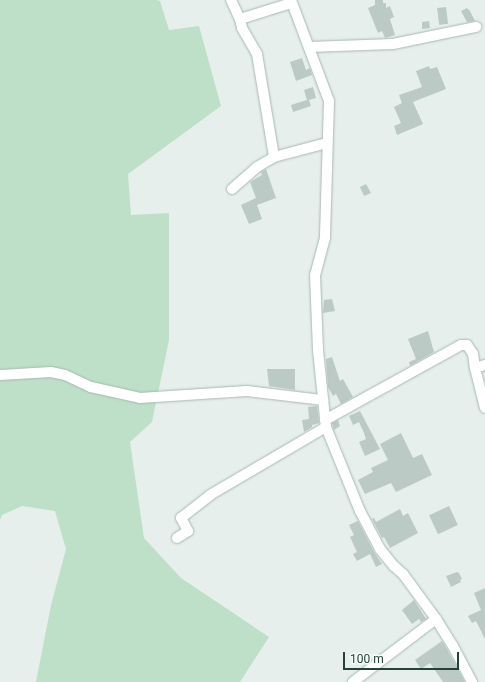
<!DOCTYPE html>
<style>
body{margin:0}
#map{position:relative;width:485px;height:682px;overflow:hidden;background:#e6efeb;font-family:Roboto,sans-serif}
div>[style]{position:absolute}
.green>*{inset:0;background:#bfe0c8}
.building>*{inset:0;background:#bbcac4;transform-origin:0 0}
.roads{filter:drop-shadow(0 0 1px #a8b8b2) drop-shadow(0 0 1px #a8b8b2)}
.minor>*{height:10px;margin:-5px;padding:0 5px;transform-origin:5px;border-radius:5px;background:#fff}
span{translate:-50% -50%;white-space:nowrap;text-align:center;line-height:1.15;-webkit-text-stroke:3px #f7fbf9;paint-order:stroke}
.scale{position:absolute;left:343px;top:652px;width:116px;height:18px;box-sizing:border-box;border:2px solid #24423a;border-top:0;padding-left:5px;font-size:12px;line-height:14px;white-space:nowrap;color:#24423a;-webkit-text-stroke:3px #f7fbf9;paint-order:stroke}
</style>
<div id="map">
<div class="green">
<i style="clip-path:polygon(0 0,157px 0,160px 1px,169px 30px,199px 26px,221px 106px,128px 174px,131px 215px,169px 213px,169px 340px,152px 422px,130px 442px,144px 538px,181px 578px,269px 637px,240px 682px,36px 682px,51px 605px,66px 549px,55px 511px,22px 506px,2px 515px,0 520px)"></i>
</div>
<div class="building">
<i style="clip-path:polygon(375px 0,383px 0,383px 3px,386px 3px,386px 8px,390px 6px,394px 17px,390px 19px,395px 35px,385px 38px,382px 31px,378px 33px,368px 8px,375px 5px)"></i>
<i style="left:446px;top:7px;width:17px;height:9px;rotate:83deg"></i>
<i style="clip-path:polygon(467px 8px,470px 11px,475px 21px,467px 22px,461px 11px)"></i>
<i style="clip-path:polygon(429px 21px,430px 28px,422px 29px,422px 22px)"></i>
<i style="clip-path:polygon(302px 58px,306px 70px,310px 68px,312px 75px,296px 81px,290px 62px)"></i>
<i style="clip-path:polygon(429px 66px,430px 69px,437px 67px,446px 89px,413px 102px,423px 124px,397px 135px,394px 126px,401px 123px,394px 107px,402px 103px,399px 95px,422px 87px,416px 71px)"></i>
<i style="clip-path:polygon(313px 87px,316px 98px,309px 100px,311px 106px,293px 112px,291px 105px,307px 100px,304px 90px)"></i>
<i style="clip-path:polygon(266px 169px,276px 198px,257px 205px,262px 219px,249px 224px,241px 205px,256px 198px,250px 182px,262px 175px,261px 172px)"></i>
<i style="clip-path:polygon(366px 184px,371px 193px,364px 196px,360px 187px)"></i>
<i style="clip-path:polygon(332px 299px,335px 311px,323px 313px,324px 300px)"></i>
<i style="clip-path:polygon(428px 331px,434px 352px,410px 366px,409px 362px,416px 359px,408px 339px)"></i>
<i style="clip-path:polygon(332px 357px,340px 381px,343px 379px,353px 397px,341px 404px,336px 394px,333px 396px,328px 387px,326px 359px)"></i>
<i style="clip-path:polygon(267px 369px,295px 369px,295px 390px,269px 386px)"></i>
<i style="clip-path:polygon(317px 406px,319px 423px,312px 425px,312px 427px,304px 432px,302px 420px,309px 419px,308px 407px)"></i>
<i style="clip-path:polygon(360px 411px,380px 449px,365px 456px,359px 442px,366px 439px,364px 433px,359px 422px,353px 425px,349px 416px)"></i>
<i style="clip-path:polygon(338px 420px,340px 426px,334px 430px,332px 423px)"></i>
<i style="clip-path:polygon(401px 433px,413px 458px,422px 454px,432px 475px,396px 492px,391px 483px,365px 494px,358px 480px,373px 472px,371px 468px,388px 460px,380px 444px)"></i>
<i style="left:449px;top:506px;width:21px;height:22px;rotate:65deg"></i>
<i style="clip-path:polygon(400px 509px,403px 516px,408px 513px,418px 533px,390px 548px,384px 537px,382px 538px,372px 519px,374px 518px,376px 522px)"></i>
<i style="clip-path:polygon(358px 521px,374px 552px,382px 564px,376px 567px,370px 554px,357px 561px,353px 554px,357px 552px,350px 537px,354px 535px,349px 525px)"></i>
<i style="clip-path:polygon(457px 572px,459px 573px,462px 579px,460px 580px,461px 582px,451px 587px,446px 576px)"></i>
<i style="clip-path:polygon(485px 588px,485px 639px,476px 621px,472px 623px,468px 616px,481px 610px,474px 593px)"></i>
<i style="clip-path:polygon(414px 600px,426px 619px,421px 622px,419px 619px,412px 624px,402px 610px)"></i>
<i style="clip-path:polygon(442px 641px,447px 649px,465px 682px,443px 682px,430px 663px,421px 669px,415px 660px)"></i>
</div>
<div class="roads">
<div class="minor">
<i style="left:231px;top:0;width:21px;rotate:65deg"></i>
<i style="left:240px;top:19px;width:53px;rotate:-17.4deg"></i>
<i style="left:291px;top:0;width:108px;rotate:69.4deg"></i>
<i style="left:329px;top:101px;width:137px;rotate:91.7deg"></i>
<i style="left:325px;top:238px;width:38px;rotate:105deg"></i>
<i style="left:315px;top:275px;width:75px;rotate:87.7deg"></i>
<i style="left:318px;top:350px;width:77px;rotate:84.1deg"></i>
<i style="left:326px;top:427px;width:91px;rotate:68deg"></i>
<i style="left:360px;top:511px;width:43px;rotate:62.2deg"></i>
<i style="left:380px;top:549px;width:22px;rotate:51deg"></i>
<i style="left:394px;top:566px;width:12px;rotate:42deg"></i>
<i style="left:403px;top:574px;width:56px;rotate:53.7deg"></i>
<i style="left:436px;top:619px;width:32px;rotate:58deg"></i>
<i style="left:453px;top:646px;width:41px;rotate:62.2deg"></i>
<i style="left:240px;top:19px;width:9px;rotate:77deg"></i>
<i style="left:242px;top:28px;width:30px;rotate:60deg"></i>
<i style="left:257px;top:54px;width:104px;rotate:80.6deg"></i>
<i style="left:309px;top:47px;width:84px;rotate:-2deg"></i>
<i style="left:393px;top:44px;width:85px;rotate:-11.6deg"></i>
<i style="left:232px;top:189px;width:33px;rotate:-41deg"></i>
<i style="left:257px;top:167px;width:20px;rotate:-30deg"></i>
<i style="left:274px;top:157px;width:55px;rotate:-14.8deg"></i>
<i style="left:475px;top:368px;width:41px;rotate:76deg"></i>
<i style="left:0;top:375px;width:51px;rotate:-3.4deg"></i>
<i style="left:51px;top:372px;width:14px;rotate:12deg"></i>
<i style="left:65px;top:375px;width:29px;rotate:25deg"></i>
<i style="left:91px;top:387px;width:50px;rotate:12.7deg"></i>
<i style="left:140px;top:398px;width:107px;rotate:-3.7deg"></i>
<i style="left:247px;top:391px;width:77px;rotate:6.8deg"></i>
<i style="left:325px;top:420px;width:155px;rotate:-28.9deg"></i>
<i style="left:461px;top:345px;width:6px"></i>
<i style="left:467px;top:345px;width:11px;rotate:56deg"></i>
<i style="left:473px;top:354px;width:14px;rotate:82deg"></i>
<i style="left:475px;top:368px;width:10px;rotate:-17deg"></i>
<i style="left:177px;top:538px;width:13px;rotate:-32deg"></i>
<i style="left:188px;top:531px;width:15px;rotate:-118deg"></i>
<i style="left:181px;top:518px;width:37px;rotate:-38deg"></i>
<i style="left:210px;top:495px;width:134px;rotate:-30.4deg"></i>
<i style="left:353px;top:682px;width:104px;rotate:-37.2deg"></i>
</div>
</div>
<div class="scale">100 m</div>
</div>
